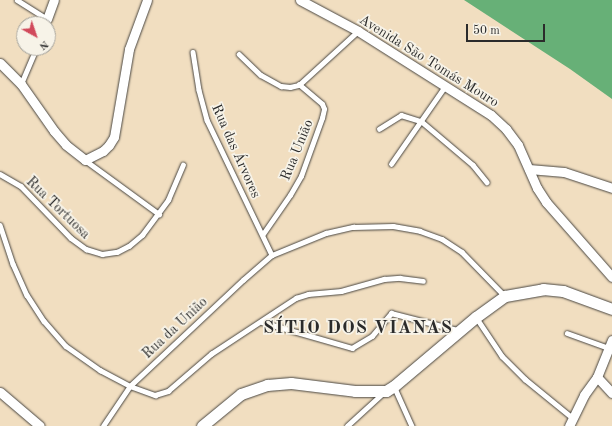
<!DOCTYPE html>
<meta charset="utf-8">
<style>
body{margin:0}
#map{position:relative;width:612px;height:426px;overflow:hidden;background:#f1dec0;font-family:"Old Standard TT",serif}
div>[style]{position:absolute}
.forest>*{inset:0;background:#67b077}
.roads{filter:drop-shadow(0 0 1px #494641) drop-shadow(0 0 1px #494641)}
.service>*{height:4.5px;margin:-2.25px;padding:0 2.25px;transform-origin:2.25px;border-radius:2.25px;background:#fff}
.minor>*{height:9px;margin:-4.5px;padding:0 4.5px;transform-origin:4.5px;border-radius:4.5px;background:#fff}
.tertiary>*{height:11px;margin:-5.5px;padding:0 5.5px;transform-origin:5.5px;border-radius:5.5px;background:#fff}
span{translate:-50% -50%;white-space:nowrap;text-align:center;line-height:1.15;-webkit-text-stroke:3.5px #f7f3e8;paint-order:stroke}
.street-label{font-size:14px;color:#2b2b2b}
.district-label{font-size:18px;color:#2b2b2b;font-weight:700;letter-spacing:1px}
.north{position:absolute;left:16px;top:16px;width:40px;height:40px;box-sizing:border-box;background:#f7f3e8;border:1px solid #a5a39c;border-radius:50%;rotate:140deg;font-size:11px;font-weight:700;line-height:16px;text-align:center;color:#2b2b2b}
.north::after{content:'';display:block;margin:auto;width:14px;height:18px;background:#d1495b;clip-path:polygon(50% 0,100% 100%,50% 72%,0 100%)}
.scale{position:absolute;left:466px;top:24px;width:79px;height:18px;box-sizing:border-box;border:2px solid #2b2b2b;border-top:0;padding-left:5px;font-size:12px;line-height:14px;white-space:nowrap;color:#2b2b2b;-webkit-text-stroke:3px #f7f3e8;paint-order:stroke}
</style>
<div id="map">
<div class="forest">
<i style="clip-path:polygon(464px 0,612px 0,612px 99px,570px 69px)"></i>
</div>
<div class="roads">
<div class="service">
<i style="left:17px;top:0;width:36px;rotate:32deg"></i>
<i style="left:47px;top:19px;width:5px;rotate:112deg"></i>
<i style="left:193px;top:52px;width:38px;rotate:81deg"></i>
<i style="left:199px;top:90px;width:31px;rotate:75deg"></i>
<i style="left:207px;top:120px;width:150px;rotate:64.3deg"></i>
<i style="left:239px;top:54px;width:30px;rotate:44deg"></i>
<i style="left:261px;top:75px;width:23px;rotate:29deg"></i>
<i style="left:281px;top:86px;width:9px;rotate:6deg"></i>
<i style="left:290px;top:87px;width:9px;rotate:-13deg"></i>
<i style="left:21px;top:84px;width:39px;rotate:-67deg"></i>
<i style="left:379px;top:129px;width:26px;rotate:-32deg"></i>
<i style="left:401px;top:115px;width:21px;rotate:17deg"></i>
<i style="left:421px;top:121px;width:68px;rotate:40.2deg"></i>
<i style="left:473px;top:165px;width:22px;rotate:51deg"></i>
<i style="left:85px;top:160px;width:92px;rotate:36.1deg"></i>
<i style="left:391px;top:164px;width:96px;rotate:-55.2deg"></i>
<i style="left:0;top:174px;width:24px;rotate:30deg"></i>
<i style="left:21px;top:186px;width:72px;rotate:46.1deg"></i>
<i style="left:71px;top:238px;width:19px;rotate:36deg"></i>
<i style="left:86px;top:249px;width:17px;rotate:17deg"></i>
<i style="left:102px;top:254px;width:15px;rotate:-8deg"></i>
<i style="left:117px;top:252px;width:13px;rotate:-27deg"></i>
<i style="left:129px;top:246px;width:17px;rotate:-40deg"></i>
<i style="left:142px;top:235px;width:44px;rotate:-53.4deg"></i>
<i style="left:168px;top:200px;width:38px;rotate:-67deg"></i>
<i style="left:0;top:225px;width:41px;rotate:71.6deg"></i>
<i style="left:13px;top:264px;width:34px;rotate:66deg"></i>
<i style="left:27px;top:295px;width:31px;rotate:57deg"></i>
<i style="left:44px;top:321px;width:33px;rotate:49deg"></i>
<i style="left:66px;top:346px;width:42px;rotate:35.2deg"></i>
<i style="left:100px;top:370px;width:34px;rotate:28deg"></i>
<i style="left:130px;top:386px;width:27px;rotate:20deg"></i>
<i style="left:155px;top:395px;width:14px;rotate:-17deg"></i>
<i style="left:168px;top:391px;width:57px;rotate:-40.7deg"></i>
<i style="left:211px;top:354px;width:102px;rotate:-33.4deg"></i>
<i style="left:296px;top:298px;width:13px;rotate:-18deg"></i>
<i style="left:308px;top:294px;width:33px;rotate:-5deg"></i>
<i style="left:341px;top:291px;width:45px;rotate:-15.6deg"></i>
<i style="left:384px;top:279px;width:16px;rotate:-4deg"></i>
<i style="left:400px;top:278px;width:23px;rotate:7deg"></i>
<i style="left:263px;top:234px;width:47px;rotate:-55.3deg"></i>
<i style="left:290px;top:195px;width:22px;rotate:-60deg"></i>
<i style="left:301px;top:176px;width:62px;rotate:-70.1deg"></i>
<i style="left:322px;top:118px;width:9px;rotate:-77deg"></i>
<i style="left:324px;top:109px;width:5px;rotate:-112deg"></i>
<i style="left:322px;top:104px;width:30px;rotate:-140deg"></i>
<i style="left:299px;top:85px;width:80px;rotate:-42.5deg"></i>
<i style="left:476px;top:317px;width:47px;rotate:56.3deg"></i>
<i style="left:502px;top:356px;width:33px;rotate:45deg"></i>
<i style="left:525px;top:379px;width:63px;rotate:39.2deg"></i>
<i style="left:262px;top:322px;width:94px;rotate:16.1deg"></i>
<i style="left:352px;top:348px;width:23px;rotate:-31deg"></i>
<i style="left:372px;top:336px;width:30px;rotate:-50deg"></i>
<i style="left:391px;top:313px;width:68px;rotate:14.4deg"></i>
<i style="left:567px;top:333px;width:45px;rotate:19.7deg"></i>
<i style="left:394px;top:386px;width:44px;rotate:65.8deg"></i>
<i style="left:103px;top:426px;width:48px;rotate:-56deg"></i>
<i style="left:130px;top:386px;width:155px;rotate:-43.2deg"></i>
<i style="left:243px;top:280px;width:38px;rotate:-41deg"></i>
<i style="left:272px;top:255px;width:58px;rotate:-22.2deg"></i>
<i style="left:326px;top:233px;width:28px;rotate:-13deg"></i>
<i style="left:353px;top:227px;width:40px;rotate:-1.4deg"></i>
<i style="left:393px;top:226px;width:27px;rotate:10deg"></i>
<i style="left:420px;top:231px;width:23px;rotate:20deg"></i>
<i style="left:442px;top:239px;width:24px;rotate:33deg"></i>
<i style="left:462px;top:252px;width:62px;rotate:45.7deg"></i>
<i style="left:347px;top:426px;width:49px;rotate:-42.5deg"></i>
</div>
<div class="minor">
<i style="left:300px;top:0;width:66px;rotate:28.1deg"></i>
<i style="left:358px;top:31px;width:157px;rotate:32.3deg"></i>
<i style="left:491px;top:115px;width:21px;rotate:43deg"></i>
<i style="left:506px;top:129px;width:20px;rotate:53deg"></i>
<i style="left:518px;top:145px;width:47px;rotate:66.2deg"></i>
<i style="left:537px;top:188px;width:17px;rotate:57deg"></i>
<i style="left:546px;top:202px;width:100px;rotate:48.7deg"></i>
<i style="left:47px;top:19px;width:20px;rotate:-70deg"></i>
<i style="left:0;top:63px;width:30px;rotate:45deg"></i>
<i style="left:21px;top:84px;width:57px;rotate:54.9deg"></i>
<i style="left:54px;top:131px;width:18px;rotate:49deg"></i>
<i style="left:66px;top:145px;width:24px;rotate:38deg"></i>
<i style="left:85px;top:160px;width:20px;rotate:-27deg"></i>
<i style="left:103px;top:151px;width:8px;rotate:-45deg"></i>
<i style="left:109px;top:145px;width:9px;rotate:-58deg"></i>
<i style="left:114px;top:137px;width:89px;rotate:-80.3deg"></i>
<i style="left:129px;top:49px;width:52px;rotate:-69.8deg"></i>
<i style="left:529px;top:169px;width:35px;rotate:5deg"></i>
<i style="left:564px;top:172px;width:51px;rotate:18.4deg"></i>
<i style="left:597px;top:377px;width:22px;rotate:47deg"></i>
<i style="left:0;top:392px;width:52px;rotate:40.4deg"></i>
<i style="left:569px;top:426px;width:34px;rotate:-64deg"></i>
<i style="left:584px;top:395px;width:22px;rotate:-54deg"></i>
<i style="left:597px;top:377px;width:40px;rotate:-68deg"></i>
</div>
<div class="tertiary">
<i style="left:202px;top:426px;width:50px;rotate:-39.4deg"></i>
<i style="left:241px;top:394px;width:28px;rotate:-19deg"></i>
<i style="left:267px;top:385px;width:24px;rotate:-5deg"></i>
<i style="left:291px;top:383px;width:64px;rotate:7.1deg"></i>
<i style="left:355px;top:391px;width:31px"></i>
<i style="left:386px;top:391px;width:9px;rotate:-32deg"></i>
<i style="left:394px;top:386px;width:107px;rotate:-40.1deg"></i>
<i style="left:476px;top:317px;width:36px;rotate:-36deg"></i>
<i style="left:505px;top:296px;width:39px;rotate:-10deg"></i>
<i style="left:543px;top:289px;width:20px;rotate:6deg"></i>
<i style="left:563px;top:291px;width:52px;rotate:20.2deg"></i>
</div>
</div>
<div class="street-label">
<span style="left:429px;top:61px;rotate:32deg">Avenida São Tomás Mouro</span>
<span style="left:297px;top:150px;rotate:-68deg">Rua União</span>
<span style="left:236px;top:151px;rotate:66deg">Rua das Árvores</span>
<span style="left:58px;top:208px;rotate:44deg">Rua Tortuosa</span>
<span style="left:175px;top:328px;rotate:-43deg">Rua da União</span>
</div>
<div class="district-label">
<span style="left:358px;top:328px">SÍTIO DOS VIANAS</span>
</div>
<div class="north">N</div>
<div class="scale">50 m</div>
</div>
